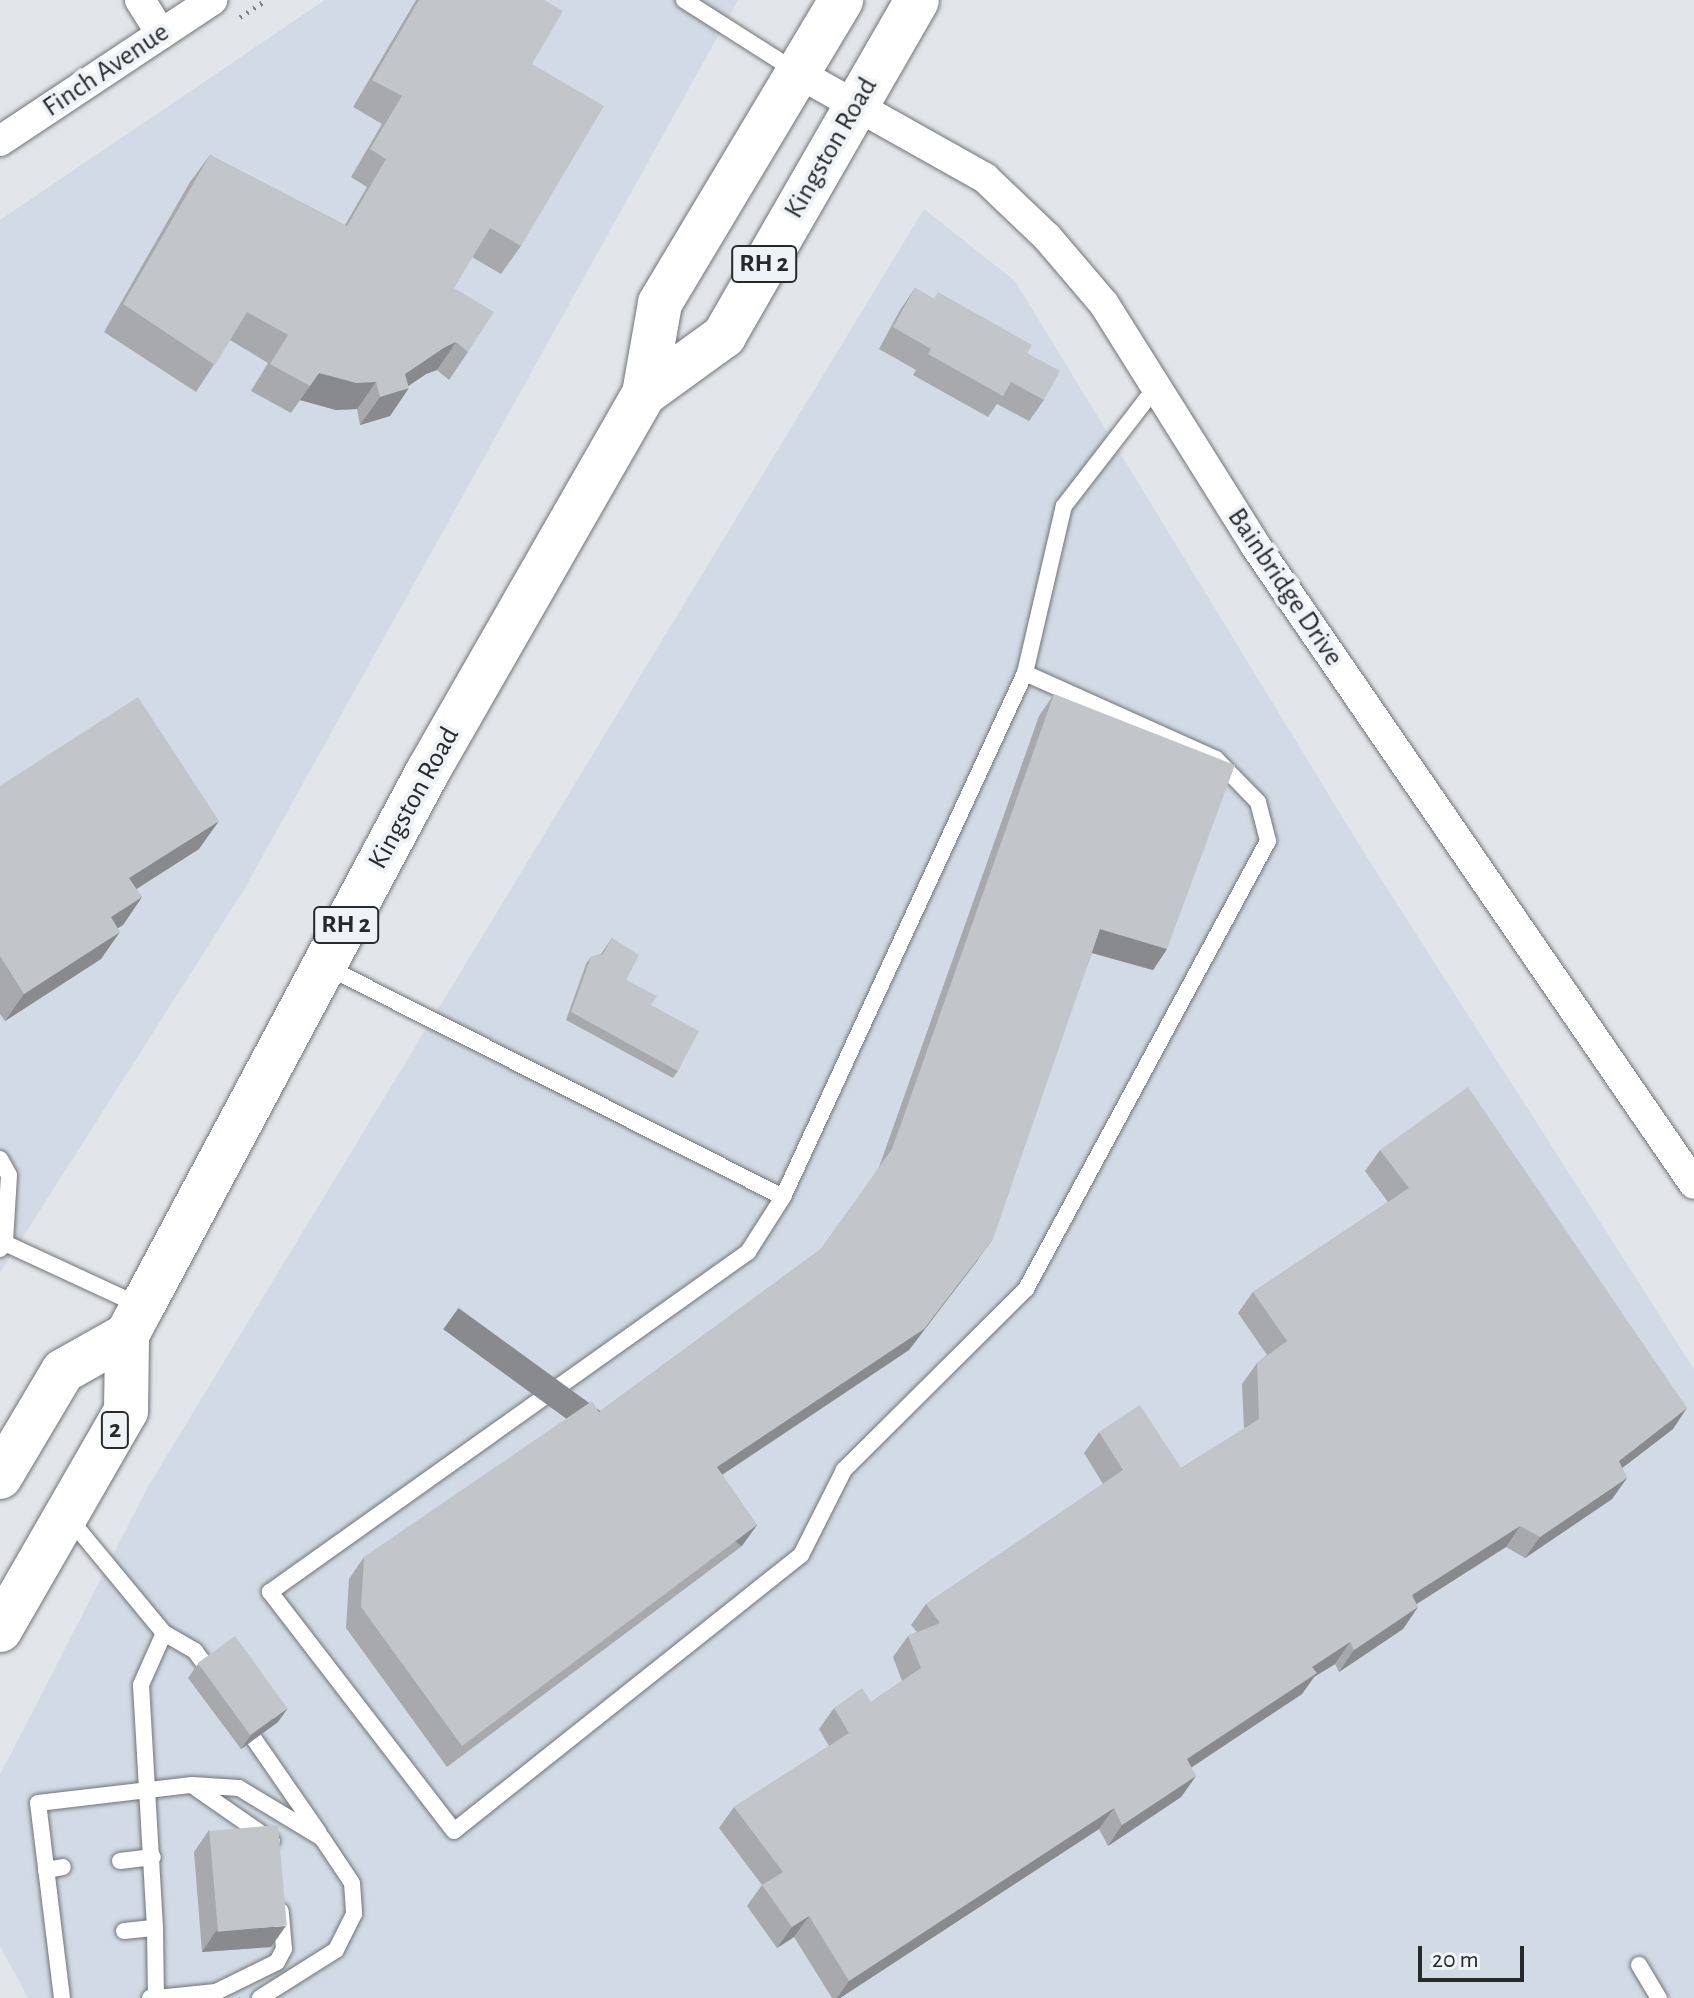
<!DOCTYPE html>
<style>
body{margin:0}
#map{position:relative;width:1694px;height:1998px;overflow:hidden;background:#e2e5ea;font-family:"Alegreya Sans",sans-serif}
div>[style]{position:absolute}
.built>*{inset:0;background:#d2dbe5}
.path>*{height:5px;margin-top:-2.5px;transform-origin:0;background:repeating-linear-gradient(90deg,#7f8184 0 2px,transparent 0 8px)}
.roads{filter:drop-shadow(0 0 2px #707377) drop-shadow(0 0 2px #707377)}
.service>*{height:16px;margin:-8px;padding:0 8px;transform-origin:8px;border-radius:8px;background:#fff}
.minor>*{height:30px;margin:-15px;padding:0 15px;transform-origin:15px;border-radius:15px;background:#fff}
.primary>*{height:44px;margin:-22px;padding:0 22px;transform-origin:22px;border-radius:22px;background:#fff}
.wall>*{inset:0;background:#a7a9ad}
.shaded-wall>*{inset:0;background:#888a8d;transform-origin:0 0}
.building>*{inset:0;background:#c2c5c9;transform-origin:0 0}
span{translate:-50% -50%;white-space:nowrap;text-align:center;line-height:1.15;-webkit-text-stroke:8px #eff3f7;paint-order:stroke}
.shield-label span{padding:2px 6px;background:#eff3f7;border:2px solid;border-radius:6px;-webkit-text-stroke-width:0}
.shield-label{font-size:26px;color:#27292a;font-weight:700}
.street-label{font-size:28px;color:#27292a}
.scale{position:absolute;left:1418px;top:1946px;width:106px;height:36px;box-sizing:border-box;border:4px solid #27292a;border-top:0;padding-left:10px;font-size:24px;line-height:28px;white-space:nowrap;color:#27292a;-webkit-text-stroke:6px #eff3f7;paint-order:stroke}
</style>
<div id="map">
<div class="built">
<i style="clip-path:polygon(325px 0,738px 0,245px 888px,0 1273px,0 220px)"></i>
<i style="clip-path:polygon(924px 209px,1015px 281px,1360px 846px,1694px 1369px,1694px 1998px,28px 1998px,0 1946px,0 1775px,149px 1485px)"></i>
</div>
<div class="path">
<i style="left:240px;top:17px;width:31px;rotate:-33deg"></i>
</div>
<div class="roads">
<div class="service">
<i style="left:684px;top:0;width:134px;rotate:32.5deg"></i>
<i style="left:1025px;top:673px;width:209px;rotate:24.2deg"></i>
<i style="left:1216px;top:759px;width:60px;rotate:45.7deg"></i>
<i style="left:1258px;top:802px;width:40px;rotate:75.6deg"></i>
<i style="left:1268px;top:841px;width:509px;rotate:118.38deg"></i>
<i style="left:1026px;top:1289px;width:257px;rotate:135.2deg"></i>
<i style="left:844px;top:1470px;width:95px;rotate:116.8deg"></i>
<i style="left:801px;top:1555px;width:443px;rotate:141.5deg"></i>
<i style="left:454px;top:1831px;width:302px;rotate:-127.6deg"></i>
<i style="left:270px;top:1592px;width:587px;rotate:-35.42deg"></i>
<i style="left:748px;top:1252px;width:65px;rotate:-57.5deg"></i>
<i style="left:783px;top:1197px;width:577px;rotate:-65.21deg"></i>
<i style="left:1025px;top:673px;width:171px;rotate:-76.9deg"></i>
<i style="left:1064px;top:506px;width:150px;rotate:-52.3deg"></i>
<i style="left:325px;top:966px;width:513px;rotate:26.76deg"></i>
<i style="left:0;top:1159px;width:18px;rotate:61deg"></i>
<i style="left:9px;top:1175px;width:68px;rotate:93.4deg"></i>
<i style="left:5px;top:1243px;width:8px;rotate:130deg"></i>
<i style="left:5px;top:1243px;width:150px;rotate:24.9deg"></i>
<i style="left:68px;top:1517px;width:151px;rotate:50.4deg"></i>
<i style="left:164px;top:1633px;width:57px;rotate:113.9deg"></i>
<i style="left:141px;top:1685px;width:243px;rotate:86.7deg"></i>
<i style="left:155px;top:1928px;width:69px;rotate:89.2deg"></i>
<i style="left:156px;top:1997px;width:6px;rotate:171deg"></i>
<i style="left:164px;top:1633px;width:36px;rotate:30deg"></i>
<i style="left:195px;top:1651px;width:17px;rotate:54deg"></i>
<i style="left:254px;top:1739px;width:114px;rotate:55.3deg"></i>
<i style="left:193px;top:1786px;width:96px;rotate:34.8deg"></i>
<i style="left:120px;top:1861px;width:33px;rotate:-7deg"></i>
<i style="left:46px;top:1870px;width:17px;rotate:-10deg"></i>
<i style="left:124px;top:1931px;width:31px;rotate:-6deg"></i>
<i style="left:1639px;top:1965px;width:39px;rotate:59deg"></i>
<i style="left:62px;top:1998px;width:196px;rotate:-97deg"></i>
<i style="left:38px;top:1803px;width:155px;rotate:-6.7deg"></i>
<i style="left:192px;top:1785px;width:47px;rotate:3.7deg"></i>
<i style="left:239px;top:1788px;width:97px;rotate:31.1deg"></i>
<i style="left:322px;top:1838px;width:54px;rotate:56.3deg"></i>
<i style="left:352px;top:1883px;width:31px;rotate:86deg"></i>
<i style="left:354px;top:1914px;width:40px;rotate:116.6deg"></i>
<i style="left:336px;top:1950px;width:90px;rotate:147.7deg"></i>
<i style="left:157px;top:1998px;width:59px;rotate:-5.8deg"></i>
<i style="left:216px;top:1992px;width:68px;rotate:-26.2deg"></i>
<i style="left:277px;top:1962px;width:15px;rotate:-62deg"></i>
<i style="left:284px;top:1949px;width:38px;rotate:-95deg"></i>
</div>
<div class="minor">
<i style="left:140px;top:0;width:40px;rotate:58deg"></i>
<i style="left:798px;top:73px;width:214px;rotate:29.3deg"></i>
<i style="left:985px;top:178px;width:86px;rotate:43.6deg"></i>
<i style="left:1047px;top:237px;width:88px;rotate:49.6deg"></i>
<i style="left:1104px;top:304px;width:284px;rotate:57.9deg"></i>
<i style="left:1255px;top:545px;width:775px;rotate:55.51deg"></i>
<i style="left:0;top:141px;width:255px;rotate:-33.6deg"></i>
</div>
<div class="primary">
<i style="left:644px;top:394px;width:99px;rotate:-35.9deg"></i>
<i style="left:724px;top:336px;width:387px;rotate:-60.1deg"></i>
<i style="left:0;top:1477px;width:123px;rotate:-59.3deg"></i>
<i style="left:63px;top:1371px;width:73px;rotate:-29.4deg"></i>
<i style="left:0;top:1630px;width:253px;rotate:-60.1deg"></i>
<i style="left:126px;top:1411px;width:76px;rotate:-89.2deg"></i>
<i style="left:127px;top:1335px;width:32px;rotate:-62deg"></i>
<i style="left:142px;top:1307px;width:608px;rotate:-61.92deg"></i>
<i style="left:428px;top:771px;width:434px;rotate:-60.2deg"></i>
<i style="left:644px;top:394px;width:92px;rotate:-80deg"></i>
<i style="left:660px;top:303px;width:353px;rotate:-59.1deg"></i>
</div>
</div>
<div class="wall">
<i style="clip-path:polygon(416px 0,544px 0,532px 64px,521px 246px,501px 274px,472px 257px,454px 288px,468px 352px,449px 380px,437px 370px,426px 374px,408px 386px,390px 416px,360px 425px,357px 409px,336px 410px,300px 400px,291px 413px,251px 391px,268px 363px,230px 340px,196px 392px,104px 332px,190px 182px,210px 155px,345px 225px,367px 187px,351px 177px,382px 124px,353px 107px)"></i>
<i style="clip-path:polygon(915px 288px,1027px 353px,1044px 400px,1029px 421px,997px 404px,988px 417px,913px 375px,916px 370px,879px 349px,900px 310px)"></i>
<i style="clip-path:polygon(1054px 694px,1167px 949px,1153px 970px,1092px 953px,978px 1260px,909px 1350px,722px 1475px,757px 1525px,742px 1546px,447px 1767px,346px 1628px,349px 1579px,364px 1557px,599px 1412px,821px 1249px,878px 1170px,1039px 716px)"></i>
<i style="clip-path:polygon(0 786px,199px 849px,136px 889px,142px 897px,123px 925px,118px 928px,101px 959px,5px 1021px,0 1014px)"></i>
<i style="clip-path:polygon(612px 938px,626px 980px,651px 1005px,678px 1071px,673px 1078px,566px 1020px,586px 964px,591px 957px,601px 954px)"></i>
<i style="clip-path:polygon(1380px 1150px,1673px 1429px,1622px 1468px,1627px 1478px,1612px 1499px,1525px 1558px,1506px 1547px,1416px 1604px,1418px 1607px,1403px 1629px,1339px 1672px,1335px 1664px,1314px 1677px,1302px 1694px,1191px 1768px,1196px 1776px,1181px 1797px,1108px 1846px,1099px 1829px,840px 1998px,832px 1998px,794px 1937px,777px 1948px,747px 1906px,762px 1885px,719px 1828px,734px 1807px,829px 1746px,819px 1729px,834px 1708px,871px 1702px,902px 1681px,893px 1657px,908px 1636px,917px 1632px,911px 1625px,926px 1604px,1103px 1484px,1084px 1453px,1099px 1432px,1181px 1468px,1244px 1429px,1242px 1384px,1257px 1363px,1267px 1355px,1238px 1313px,1253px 1292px,1388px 1202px,1365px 1171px)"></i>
<i style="clip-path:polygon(198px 1664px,278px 1722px,241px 1749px,188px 1678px)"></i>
<i style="clip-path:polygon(209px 1830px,271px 1947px,202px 1952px,194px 1852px)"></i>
</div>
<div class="shaded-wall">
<i style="clip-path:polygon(456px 342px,437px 370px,426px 374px,401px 391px,409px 388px,390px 416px,360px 425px,380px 397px,405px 374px,445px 347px)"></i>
<i style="clip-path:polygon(319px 373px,376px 382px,357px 409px,336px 410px,300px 400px,291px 413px)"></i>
<i style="clip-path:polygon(219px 821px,199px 849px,110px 906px,129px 878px)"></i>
<i style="clip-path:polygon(142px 897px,123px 925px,92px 945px,111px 917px)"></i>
<i style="clip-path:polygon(1100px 929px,1167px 949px,1153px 970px,1085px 951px)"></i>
<i style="clip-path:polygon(120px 932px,101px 959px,5px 1021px,24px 994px)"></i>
<i style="clip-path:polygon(993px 1239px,909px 1350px,702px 1488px,717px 1467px)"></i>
<i style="clip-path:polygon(1687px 1408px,1673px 1429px,1604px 1482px,1619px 1461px)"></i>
<i style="clip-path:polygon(1627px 1478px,1612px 1499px,1525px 1558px,1540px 1537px)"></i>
<i style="left:757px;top:1525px;width:26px;height:369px;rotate:126deg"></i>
<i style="clip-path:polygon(1520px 1526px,1506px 1547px,1398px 1616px,1412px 1595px)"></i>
<i style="clip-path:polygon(1418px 1607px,1403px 1629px,1339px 1672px,1354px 1650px)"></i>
<i style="clip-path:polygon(1350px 1642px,1335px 1664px,1314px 1677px,1302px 1694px,1172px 1780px,1187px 1759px,1312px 1667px)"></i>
<i style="clip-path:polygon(288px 1708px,278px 1722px,241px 1749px,251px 1735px)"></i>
<i style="clip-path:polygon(1196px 1776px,1181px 1797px,1108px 1846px,1122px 1825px)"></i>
<i style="clip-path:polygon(1114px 1808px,1099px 1829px,840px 1998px,837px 1998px,849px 1981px)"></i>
<i style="clip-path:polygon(809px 1916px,794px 1937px,777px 1948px,792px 1927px)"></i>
<i style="clip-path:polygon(286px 1926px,271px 1947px,202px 1952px,216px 1931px)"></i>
</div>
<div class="building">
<i style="clip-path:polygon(419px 0,544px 0,563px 11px,532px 64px,604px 106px,521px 246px,490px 228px,454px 288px,494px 312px,468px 352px,456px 342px,445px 347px,405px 374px,409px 388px,380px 397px,376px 382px,356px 383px,319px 373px,310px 386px,270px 364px,288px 335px,247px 312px,215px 365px,123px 304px,210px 155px,347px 226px,386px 159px,370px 149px,402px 96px,372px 80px)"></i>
<i style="clip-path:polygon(915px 288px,934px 299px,938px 292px,1032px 345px,1027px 353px,1060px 371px,1044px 400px,1011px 382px,1003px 396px,928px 354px,931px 349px,893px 327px)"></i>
<i style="clip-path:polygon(1054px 694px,1235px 765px,1167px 949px,1100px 929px,993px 1239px,924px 1329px,717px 1467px,757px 1525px,462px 1746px,361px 1607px,364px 1557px,592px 1401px,599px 1412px,821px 1249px,892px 1149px)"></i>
<i style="clip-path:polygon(138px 697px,219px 821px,129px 878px,142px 897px,111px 917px,120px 932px,24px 994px,0 956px,0 786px)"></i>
<i style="clip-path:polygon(612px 938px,639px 955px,626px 980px,657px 996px,651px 1005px,699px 1031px,678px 1071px,571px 1012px,591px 957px,603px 954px)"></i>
<i style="clip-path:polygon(1468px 1087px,1687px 1408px,1619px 1461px,1627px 1478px,1540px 1537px,1520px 1526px,1412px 1595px,1418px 1607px,1354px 1650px,1350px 1642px,1312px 1667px,1317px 1673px,1187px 1759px,1196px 1776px,1122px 1825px,1114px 1808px,849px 1981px,809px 1916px,792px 1927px,762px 1885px,783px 1872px,734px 1807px,849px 1733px,834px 1708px,862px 1688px,871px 1702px,921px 1668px,908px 1636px,940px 1623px,926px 1604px,1123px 1470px,1099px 1432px,1140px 1405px,1181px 1468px,1259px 1419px,1257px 1363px,1287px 1341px,1253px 1292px,1409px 1188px,1380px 1150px)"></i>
<i style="left:235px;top:1636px;width:89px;height:46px;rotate:54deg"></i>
<i style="left:278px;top:1825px;width:101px;height:69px;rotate:85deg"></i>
</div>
<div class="shield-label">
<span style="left:764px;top:264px">RH 2</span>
<span style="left:346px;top:925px">RH 2</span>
<span style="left:115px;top:1430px">2</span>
</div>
<div class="street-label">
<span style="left:106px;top:70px;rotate:-34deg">Finch Avenue</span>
<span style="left:831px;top:148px;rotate:-60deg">Kingston Road</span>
<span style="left:1285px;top:587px;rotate:56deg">Bainbridge Drive</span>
<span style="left:414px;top:798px;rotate:-61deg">Kingston Road</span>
</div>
<div class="scale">20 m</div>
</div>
